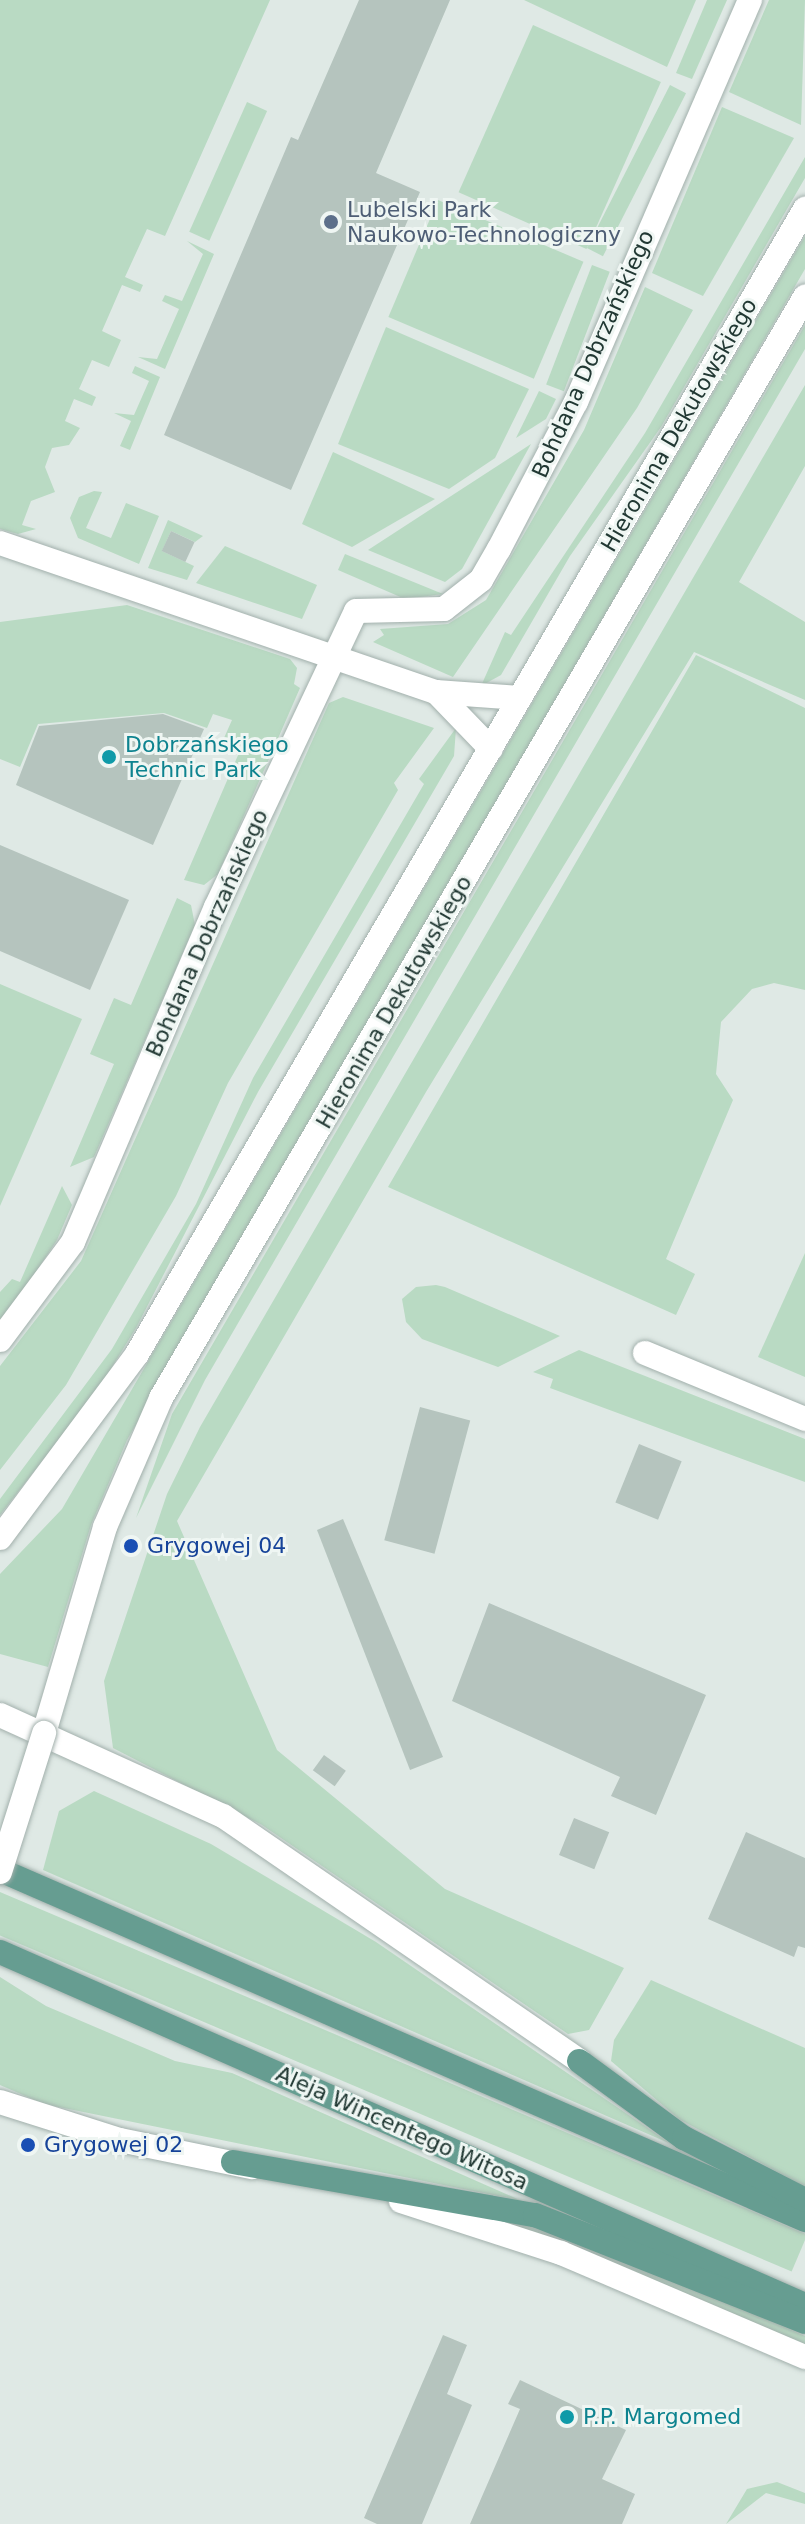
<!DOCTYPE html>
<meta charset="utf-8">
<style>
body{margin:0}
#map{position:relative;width:805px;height:2524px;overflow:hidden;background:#dfe9e5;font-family:"DejaVu Sans",sans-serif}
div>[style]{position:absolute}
.green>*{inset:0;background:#b9dac3;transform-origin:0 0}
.building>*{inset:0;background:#b5c4be;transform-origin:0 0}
.roads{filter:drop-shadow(0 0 2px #a2b0ac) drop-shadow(0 0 2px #a2b0ac)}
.minor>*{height:24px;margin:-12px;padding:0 12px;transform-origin:12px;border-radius:12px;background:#fff}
.major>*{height:24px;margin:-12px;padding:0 12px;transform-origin:12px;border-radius:12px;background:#669d91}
.bridges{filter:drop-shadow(0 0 2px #a2b0ac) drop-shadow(0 0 2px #a2b0ac)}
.minor-bridge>*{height:24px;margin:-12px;padding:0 12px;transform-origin:12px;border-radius:12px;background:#fff}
.dots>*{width:22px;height:22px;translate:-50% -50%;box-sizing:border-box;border:4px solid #eff6f3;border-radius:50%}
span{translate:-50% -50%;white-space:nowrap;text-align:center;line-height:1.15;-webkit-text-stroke:6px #eff6f3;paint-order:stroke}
.service-label{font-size:22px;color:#4e5e75}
.left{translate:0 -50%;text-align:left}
.street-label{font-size:22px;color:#213833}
.culture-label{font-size:22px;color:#0d838f}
.transit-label{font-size:22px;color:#164399}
</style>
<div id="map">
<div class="green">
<i style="clip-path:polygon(0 0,270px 0,165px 236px,147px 229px,125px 277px,143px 285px,140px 292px,122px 285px,102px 331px,121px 340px,109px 367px,92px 360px,79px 389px,96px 397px,92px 406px,74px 399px,65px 421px,80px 428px,69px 445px,52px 448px,45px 467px,55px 492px,31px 501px,22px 525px,36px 529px,18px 534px,0 529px)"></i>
<i style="clip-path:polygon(524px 0,696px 0,667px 67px)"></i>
<i style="clip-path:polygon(707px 0,727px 0,692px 79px,676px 73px)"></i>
<i style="clip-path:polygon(769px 0,805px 0,801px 125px,729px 92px)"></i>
<i style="left:533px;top:25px;width:140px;height:183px;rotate:24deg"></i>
<i style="left:670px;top:85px;width:18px;height:183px;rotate:27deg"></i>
<i style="left:247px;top:102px;width:22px;height:142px;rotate:24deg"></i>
<i style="clip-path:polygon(722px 107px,794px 138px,703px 296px,652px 273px)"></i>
<i style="clip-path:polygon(805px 157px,805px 178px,661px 427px,570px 556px,501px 675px,481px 686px,505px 632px,511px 635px,645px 433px)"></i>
<i style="left:438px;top:200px;width:158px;height:127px;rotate:23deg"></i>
<i style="clip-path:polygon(805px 236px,805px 269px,127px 1440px,91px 1525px,48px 1667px,0 1654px,0 1574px,62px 1509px)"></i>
<i style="clip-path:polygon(187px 241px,214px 254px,165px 369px,138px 357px,157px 359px,179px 309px,162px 301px,165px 295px,182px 301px,203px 254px)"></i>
<i style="left:592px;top:265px;width:19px;height:128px;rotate:21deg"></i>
<i style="clip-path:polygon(645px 287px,693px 310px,637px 408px,453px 677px,373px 642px,384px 635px,380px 629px,448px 624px,486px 600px,584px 430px)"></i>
<i style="clip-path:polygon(805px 325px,805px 349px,205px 1380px,136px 1518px,172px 1414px)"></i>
<i style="clip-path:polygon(386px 327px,529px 389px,495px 458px,449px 489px,338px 444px)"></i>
<i style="clip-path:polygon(135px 366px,160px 377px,130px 450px,120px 446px,131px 421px,114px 413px,134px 415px,149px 381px,132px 373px)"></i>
<i style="clip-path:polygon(805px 385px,805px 466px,739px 582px,805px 622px,805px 700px,694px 652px,426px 1092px,177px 1521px,277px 1750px,445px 1889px,624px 1968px,589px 2030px,568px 2034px,262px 1825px,113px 1748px,104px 1681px,167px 1494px,200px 1427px)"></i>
<i style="clip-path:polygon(539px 391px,556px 399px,546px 419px,516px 438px)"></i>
<i style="clip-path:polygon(531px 444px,462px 569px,445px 582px,368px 550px)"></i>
<i style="clip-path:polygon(333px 452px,435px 499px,352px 547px,302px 524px)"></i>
<i style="clip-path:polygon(94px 491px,102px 492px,86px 528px,111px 538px,126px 503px,159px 516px,139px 564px,78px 538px,70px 518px,79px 497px)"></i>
<i style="clip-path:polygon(168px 520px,203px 536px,195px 542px,171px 531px,162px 551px,194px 566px,187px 580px,148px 568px)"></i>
<i style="clip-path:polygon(225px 546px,317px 585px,302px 619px,196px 583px)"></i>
<i style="clip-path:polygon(345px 554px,443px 594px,405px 599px,338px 570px)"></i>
<i style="clip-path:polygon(127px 605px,290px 659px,297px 668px,294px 684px,300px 688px,276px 743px,218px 874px,204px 885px,184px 880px,242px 746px,224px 738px,232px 720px,213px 714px,207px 728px,164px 713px,38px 724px,20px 767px,0 759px,0 622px)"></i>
<i style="clip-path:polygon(696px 655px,805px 708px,805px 990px,774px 983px,752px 989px,721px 1022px,716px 1074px,733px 1100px,666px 1259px,695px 1274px,676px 1315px,388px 1187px)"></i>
<i style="clip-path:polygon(343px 697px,434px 728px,394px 783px,398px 790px,228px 1083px,176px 1196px,66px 1385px,0 1470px,0 1366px,81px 1261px,329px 703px)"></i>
<i style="clip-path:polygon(456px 728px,454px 756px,258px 1092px,136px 1328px,99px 1388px,0 1515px,0 1499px,112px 1349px,196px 1204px,253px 1078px,424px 784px,419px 779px)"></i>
<i style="clip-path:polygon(177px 898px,191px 905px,195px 925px,94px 1157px,70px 1167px,114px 1064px,90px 1054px,114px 998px,131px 1005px)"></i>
<i style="clip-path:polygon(0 984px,82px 1019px,0 1206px)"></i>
<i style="clip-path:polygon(62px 1186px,72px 1205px,57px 1240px,0 1326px,0 1292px,12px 1279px,20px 1282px)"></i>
<i style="clip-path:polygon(805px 1253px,805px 1377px,758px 1357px)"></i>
<i style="clip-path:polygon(436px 1285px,445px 1287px,560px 1336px,498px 1367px,422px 1339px,406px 1322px,402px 1299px,416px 1287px)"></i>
<i style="clip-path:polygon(579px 1350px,805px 1439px,805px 1482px,550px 1388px,553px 1379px,533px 1372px)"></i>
<i style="clip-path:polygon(94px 1791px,211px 1844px,376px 1942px,671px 2144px,43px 1870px,59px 1811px)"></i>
<i style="left:0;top:1892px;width:877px;height:40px;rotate:23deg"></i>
<i style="clip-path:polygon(0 1977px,46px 2006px,175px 2061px,232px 2073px,522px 2201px,44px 2104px,0 2085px)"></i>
<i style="clip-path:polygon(651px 1980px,805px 2048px,805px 2187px,679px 2119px,611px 2061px,614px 2040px)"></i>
<i style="clip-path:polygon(505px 2221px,562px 2234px,744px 2309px,805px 2336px,805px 2348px)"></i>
<i style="clip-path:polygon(777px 2482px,805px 2493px,805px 2504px,766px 2493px,726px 2524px,747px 2489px)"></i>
</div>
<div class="building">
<i style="clip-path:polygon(359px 0,450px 0,376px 173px,420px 192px,291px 490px,164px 435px,291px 137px,298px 140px)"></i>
<i style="left:171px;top:531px;width:26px;height:22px;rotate:25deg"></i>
<i style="clip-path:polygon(163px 714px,204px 729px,153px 845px,16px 785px,39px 726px)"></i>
<i style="clip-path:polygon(0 845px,129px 900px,90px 990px,0 951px)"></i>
<i style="left:420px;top:1407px;width:52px;height:138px;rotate:15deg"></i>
<i style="left:639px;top:1444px;width:46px;height:63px;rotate:22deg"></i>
<i style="clip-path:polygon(343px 1519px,443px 1757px,410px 1770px,317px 1530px)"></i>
<i style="clip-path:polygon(489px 1603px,706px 1695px,656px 1815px,611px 1796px,620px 1777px,452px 1701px)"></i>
<i style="left:324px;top:1755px;width:27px;height:19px;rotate:36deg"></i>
<i style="left:574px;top:1818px;width:38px;height:40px;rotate:22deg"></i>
<i style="clip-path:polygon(746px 1832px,805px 1858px,805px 1948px,798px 1946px,794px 1957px,708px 1919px)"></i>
<i style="clip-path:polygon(443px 2335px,467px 2345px,447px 2394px,472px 2405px,422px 2524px,377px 2524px,364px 2518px)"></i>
<i style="clip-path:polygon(520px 2380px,626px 2430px,602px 2479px,635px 2494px,622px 2524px,470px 2524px,520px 2409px,508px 2404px)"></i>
</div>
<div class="roads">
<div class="minor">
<i style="left:0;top:543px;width:461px;rotate:18.9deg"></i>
<i style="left:436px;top:692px;width:84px;rotate:4.1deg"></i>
<i style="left:436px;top:692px;width:79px;rotate:46deg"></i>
<i style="left:0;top:1340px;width:122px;rotate:-53.3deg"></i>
<i style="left:73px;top:1242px;width:364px;rotate:-66.9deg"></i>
<i style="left:216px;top:907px;width:327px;rotate:-64.7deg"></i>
<i style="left:356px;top:611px;width:88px;rotate:-1.3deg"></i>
<i style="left:444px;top:609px;width:47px;rotate:-38.1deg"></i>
<i style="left:481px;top:580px;width:36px;rotate:-60deg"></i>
<i style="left:499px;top:549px;width:166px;rotate:-62.4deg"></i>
<i style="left:576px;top:402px;width:438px;rotate:-66.6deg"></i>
<i style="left:645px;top:1353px;width:173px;rotate:22.4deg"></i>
<i style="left:0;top:1538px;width:229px;rotate:-53.3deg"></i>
<i style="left:137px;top:1354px;width:1326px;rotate:-59.74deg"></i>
<i style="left:0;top:1715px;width:245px;rotate:24.4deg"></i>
<i style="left:223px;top:1816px;width:432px;rotate:34.5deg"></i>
<i style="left:44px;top:1733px;width:215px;rotate:-73.5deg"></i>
<i style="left:105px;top:1527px;width:141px;rotate:-66.5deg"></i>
<i style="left:161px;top:1398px;width:1276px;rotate:-59.68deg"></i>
<i style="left:0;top:2102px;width:126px;rotate:17.6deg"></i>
<i style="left:120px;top:2140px;width:135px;rotate:11.6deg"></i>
<i style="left:401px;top:2201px;width:168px;rotate:18deg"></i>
<i style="left:561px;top:2253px;width:265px;rotate:23.1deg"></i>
</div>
<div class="major">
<i style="left:0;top:1870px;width:878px;rotate:23.5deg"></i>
<i style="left:0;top:1952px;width:879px;rotate:23.68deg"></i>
<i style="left:579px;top:2061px;width:130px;rotate:36.3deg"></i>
<i style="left:684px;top:2138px;width:136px;rotate:27.1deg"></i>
<i style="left:233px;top:2162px;width:307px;rotate:10deg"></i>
<i style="left:535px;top:2215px;width:290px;rotate:21.6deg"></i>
</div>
</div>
<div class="bridges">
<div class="minor-bridge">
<i style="left:0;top:1872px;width:146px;rotate:-72.4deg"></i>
</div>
</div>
<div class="dots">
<i style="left:331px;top:222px;background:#5c6f8a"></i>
<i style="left:109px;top:757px;background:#0f9aa8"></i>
<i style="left:131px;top:1546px;background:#1a4fb4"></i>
<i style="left:28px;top:2145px;background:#1a4fb4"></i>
<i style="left:567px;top:2417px;background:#0f9aa8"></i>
</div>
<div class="service-label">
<span class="left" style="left:347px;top:222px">Lubelski Park<br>Naukowo-Technologiczny</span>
</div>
<div class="street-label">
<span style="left:593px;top:354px;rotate:-66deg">Bohdana Dobrzańskiego</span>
<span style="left:679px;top:425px;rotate:-60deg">Hieronima Dekutowskiego</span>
<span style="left:207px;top:933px;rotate:-66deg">Bohdana Dobrzańskiego</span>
<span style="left:394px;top:1002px;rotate:-60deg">Hieronima Dekutowskiego</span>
<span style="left:402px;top:2128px;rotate:24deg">Aleja Wincentego Witosa</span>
</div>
<div class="culture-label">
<span class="left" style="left:125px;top:757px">Dobrzańskiego<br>Technic Park</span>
<span class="left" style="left:583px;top:2417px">P.P. Margomed</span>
</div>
<div class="transit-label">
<span class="left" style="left:147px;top:1546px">Grygowej 04</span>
<span class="left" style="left:44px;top:2145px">Grygowej 02</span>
</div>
</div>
